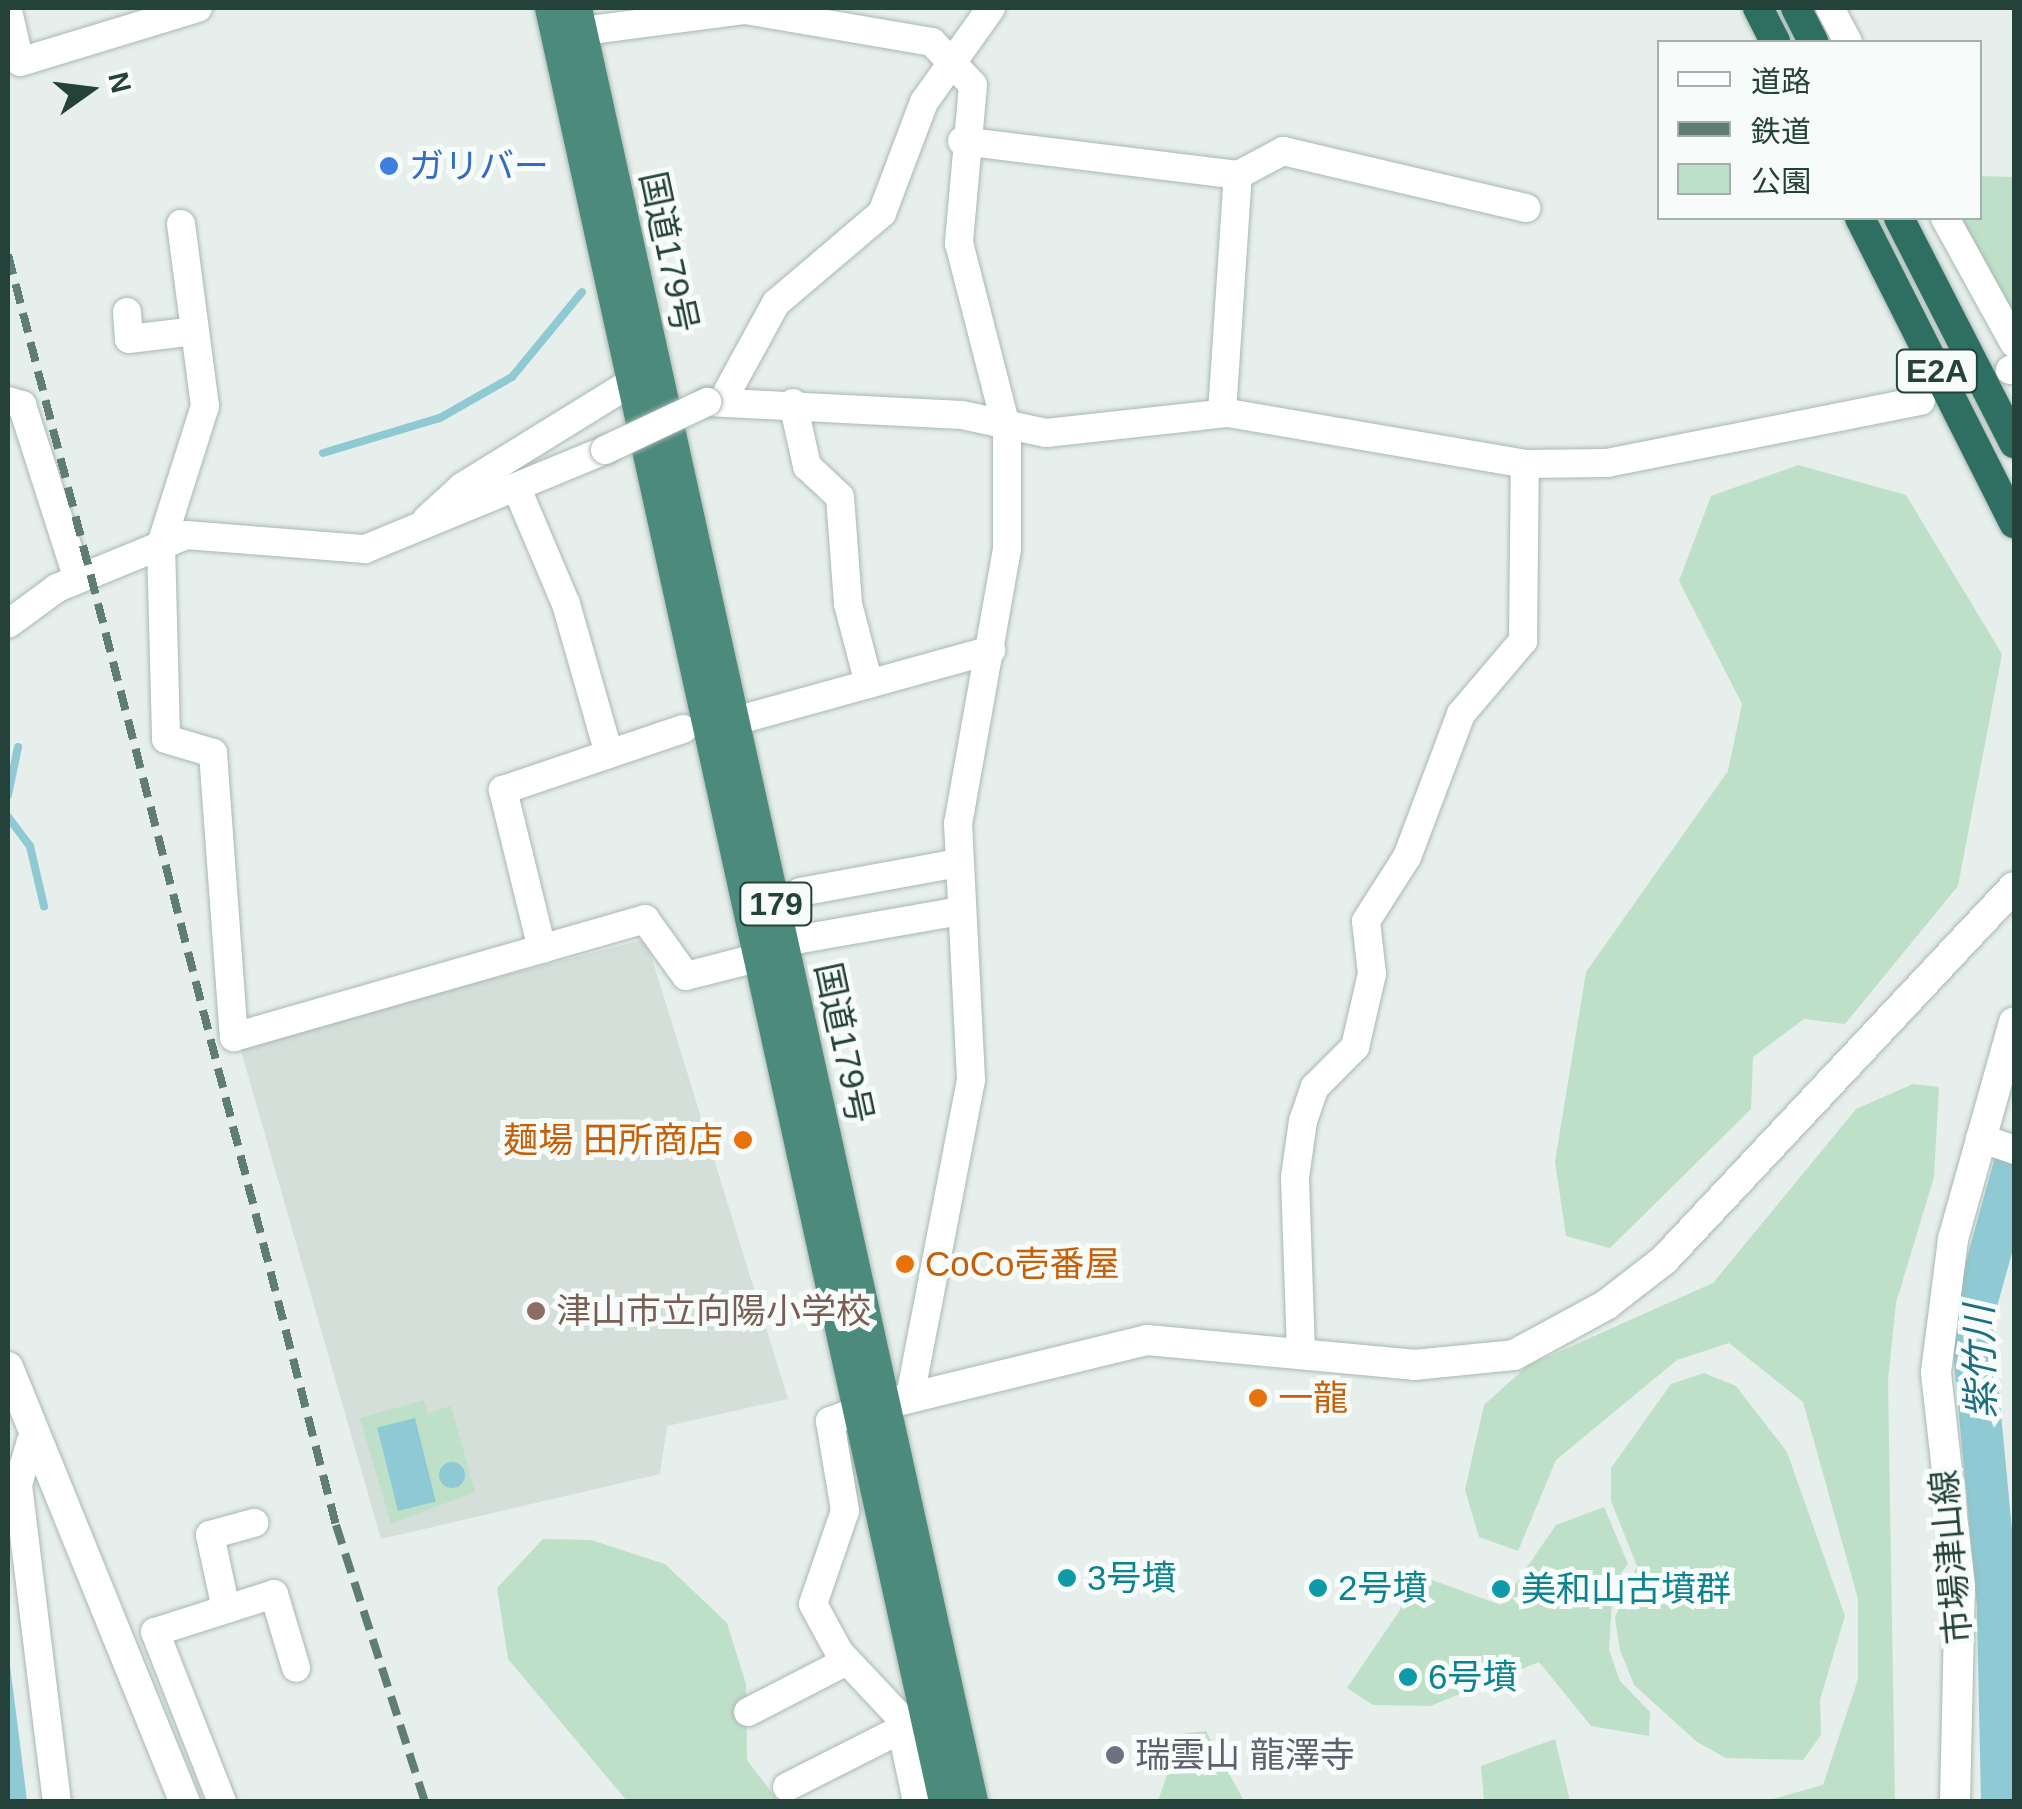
<!DOCTYPE html>
<meta charset="utf-8">
<style>
body{margin:0}
#map{position:relative;width:2022px;height:1809px;overflow:hidden;background:#e6efeb;font-family:Helvetica,"Noto Sans JP",sans-serif}
div>[style]{position:absolute}
.built>*{inset:0;background:#d4dfda}
.green>*{inset:0;background:#bfe0c8}
.water>*{inset:0;background:#8ec9d4;transform-origin:0 0}
.round{border-radius:50%}
.stream>*{height:8px;margin:-4px;padding:0 4px;transform-origin:4px;border-radius:4px;background:#8ec9d4}
.river>*{height:42px;margin:-21px;padding:0 21px;transform-origin:21px;border-radius:21px;background:#8ec9d4}
.roads{filter:drop-shadow(0 0 2px #a8b8b2) drop-shadow(0 0 2px #a8b8b2)}
.minor>*{height:28px;margin:-14px;padding:0 14px;transform-origin:14px;border-radius:14px;background:#fff}
.tertiary>*{height:30px;margin:-15px;padding:0 15px;transform-origin:15px;border-radius:15px;background:#fff}
.secondary>*{height:30px;margin:-15px;padding:0 15px;transform-origin:15px;border-radius:15px;background:#fff}
.trunk>*{height:30px;margin:-15px;padding:0 15px;transform-origin:15px;border-radius:15px;background:#4c8a7c}
.motorway>*{height:30px;margin:-15px;padding:0 15px;transform-origin:15px;border-radius:15px;background:#2f6f62}
.rail>*{height:8px;margin-top:-4px;transform-origin:0;background:repeating-linear-gradient(90deg,#5f7d75 0 20px,transparent 0 30px)}
.bridges{filter:drop-shadow(0 0 2px #a8b8b2) drop-shadow(0 0 2px #a8b8b2)}
.minor-bridge>*{height:28px;margin:-14px;padding:0 14px;transform-origin:14px;border-radius:14px;background:#fff}
.dots>*{width:28px;height:28px;translate:-50% -50%;box-sizing:border-box;border:5px solid #f7fbf9;border-radius:50%}
span{translate:-50% -50%;white-space:nowrap;text-align:center;line-height:1.15;-webkit-text-stroke:10px #f7fbf9;paint-order:stroke}
.shield-label span{padding:2px 8px;background:#f7fbf9;border:2px solid;border-radius:8px;-webkit-text-stroke-width:0}
.shield-label{font-size:32px;color:#24423a;font-weight:700}
.shop-label{font-size:35px;color:#366cbe}
.left{translate:0 -50%;text-align:left}
.street-label{font-size:35px;color:#24423a}
.food-label{font-size:35px;color:#c56008}
.right{translate:-100% -50%;text-align:right}
.education-label{font-size:35px;color:#785e54}
.culture-label{font-size:35px;color:#0d838f}
.worship-label{font-size:35px;color:#5b616d}
.water-label{font-size:38px;color:#1c6f80;font-style:italic}
.frame{position:absolute;inset:0;border:10px solid #24423a;pointer-events:none}
.legend{position:absolute;left:1657px;top:40px;width:325px;height:180px;box-sizing:border-box;background:#f7fbf9;border:2px solid #a3b1ad;margin:0;padding:12px 18px;list-style:none;font-size:30px;color:#24423a}
.legend li{display:flex;align-items:center;gap:20px;height:50px}
.legend b{width:50px;border:2px solid #a3b1ad}
.north{position:absolute;left:40px;top:40px;width:100px;height:100px;-webkit-text-stroke:8px #f7fbf9;paint-order:stroke;rotate:76deg;font-size:28px;font-weight:700;line-height:40px;text-align:center;color:#24423a}
.north::after{content:'';display:block;margin:auto;width:35px;height:45px;background:#24423a;clip-path:polygon(50% 0,100% 100%,50% 72%,0 100%)}
</style>
<div id="map">
<div class="built">
<i style="clip-path:polygon(646px 939px,788px 1399px,667px 1426px,660px 1474px,381px 1539px,239px 1044px)"></i>
</div>
<div class="green">
<i style="clip-path:polygon(1980px 176px,2014px 177px,2014px 320px,1961px 218px,1980px 218px)"></i>
<i style="clip-path:polygon(1798px 465px,1906px 495px,2002px 654px,1958px 886px,1845px 1024px,1804px 1019px,1753px 1057px,1751px 1109px,1610px 1248px,1566px 1236px,1555px 1162px,1586px 972px,1728px 771px,1742px 704px,1679px 581px,1711px 496px)"></i>
<i style="clip-path:polygon(1913px 1084px,1939px 1087px,1934px 1177px,1896px 1303px,1888px 1380px,1895px 1801px,1765px 1801px,1823px 1785px,1858px 1679px,1858px 1599px,1803px 1402px,1729px 1343px,1677px 1360px,1556px 1460px,1518px 1551px,1479px 1537px,1465px 1490px,1484px 1405px,1527px 1366px,1713px 1283px,1856px 1109px)"></i>
<i style="clip-path:polygon(1704px 1373px,1736px 1386px,1787px 1452px,1845px 1616px,1820px 1700px,1821px 1735px,1803px 1760px,1726px 1758px,1697px 1742px,1634px 1685px,1620px 1650px,1615px 1618px,1637px 1566px,1611px 1501px,1611px 1468px,1671px 1384px)"></i>
<i style="clip-path:polygon(424px 1400px,428px 1413px,451px 1406px,475px 1492px,391px 1524px,360px 1418px)"></i>
<i style="clip-path:polygon(1604px 1507px,1628px 1564px,1613px 1585px,1609px 1650px,1620px 1681px,1650px 1712px,1649px 1736px,1591px 1726px,1539px 1662px,1430px 1706px,1373px 1705px,1347px 1688px,1400px 1610px,1407px 1571px,1501px 1605px,1556px 1525px)"></i>
<i style="clip-path:polygon(543px 1539px,591px 1540px,665px 1564px,727px 1623px,746px 1684px,747px 1760px,778px 1801px,627px 1801px,508px 1659px,497px 1588px)"></i>
<i style="clip-path:polygon(1206px 1731px,1244px 1801px,1158px 1801px,1181px 1734px)"></i>
<i style="clip-path:polygon(1555px 1739px,1570px 1801px,1484px 1801px,1481px 1766px)"></i>
</div>
<div class="water">
<i style="left:415px;top:1418px;width:86px;height:39px;rotate:76deg"></i>
<i class="round" style="left:439px;top:1462px;width:26px;height:26px"></i>
<i style="clip-path:polygon(8px 1650px,20px 1744px,27px 1801px,8px 1801px)"></i>
</div>
<div class="stream">
<i style="left:323px;top:453px;width:122px;rotate:-16.7deg"></i>
<i style="left:440px;top:418px;width:83px;rotate:-29.7deg"></i>
<i style="left:512px;top:377px;width:110px;rotate:-50.5deg"></i>
<i style="left:8px;top:795px;width:49px;rotate:-78.2deg"></i>
<i style="left:8px;top:817px;width:36px;rotate:53deg"></i>
<i style="left:30px;top:846px;width:62px;rotate:76.9deg"></i>
</div>
<div class="river">
<i style="left:2002px;top:1802px;width:197px;rotate:-91.2deg"></i>
<i style="left:1998px;top:1605px;width:284px;rotate:-95.4deg"></i>
<i style="left:1971px;top:1322px;width:161px;rotate:-74.5deg"></i>
</div>
<div class="roads">
<div class="minor">
<i style="left:1830px;top:8px;width:38px;rotate:62deg"></i>
<i style="left:8px;top:11px;width:52px;rotate:76.8deg"></i>
<i style="left:20px;top:62px;width:186px;rotate:-16.9deg"></i>
<i style="left:560px;top:34px;width:187px;rotate:-7.4deg"></i>
<i style="left:745px;top:10px;width:190px;rotate:9.7deg"></i>
<i style="left:932px;top:42px;width:59px;rotate:46.4deg"></i>
<i style="left:973px;top:85px;width:159px;rotate:95.1deg"></i>
<i style="left:959px;top:243px;width:193px;rotate:75.6deg"></i>
<i style="left:1007px;top:430px;width:119px;rotate:90deg"></i>
<i style="left:1007px;top:549px;width:278px;rotate:100.1deg"></i>
<i style="left:958px;top:823px;width:257px;rotate:87.1deg"></i>
<i style="left:971px;top:1080px;width:323px;rotate:100.9deg"></i>
<i style="left:962px;top:141px;width:278px;rotate:7deg"></i>
<i style="left:1945px;top:218px;width:143px;rotate:61.1deg"></i>
<i style="left:181px;top:224px;width:184px;rotate:82.5deg"></i>
<i style="left:205px;top:406px;width:146px;rotate:107.6deg"></i>
<i style="left:161px;top:545px;width:194px;rotate:88.5deg"></i>
<i style="left:166px;top:739px;width:49px;rotate:16.6deg"></i>
<i style="left:213px;top:753px;width:285px;rotate:85.8deg"></i>
<i style="left:234px;top:1037px;width:428px;rotate:-16deg"></i>
<i style="left:645px;top:919px;width:70px;rotate:54.3deg"></i>
<i style="left:686px;top:976px;width:76px;rotate:-14.4deg"></i>
<i style="left:127px;top:312px;width:27px;rotate:86deg"></i>
<i style="left:129px;top:339px;width:66px;rotate:-6.9deg"></i>
<i style="left:2010px;top:370px;width:4px;rotate:-27deg"></i>
<i style="left:724px;top:398px;width:108px;rotate:-61.3deg"></i>
<i style="left:776px;top:303px;width:139px;rotate:-40.3deg"></i>
<i style="left:882px;top:213px;width:119px;rotate:-69.3deg"></i>
<i style="left:924px;top:102px;width:115px;rotate:-54.5deg"></i>
<i style="left:8px;top:401px;width:15px;rotate:16deg"></i>
<i style="left:22px;top:405px;width:183px;rotate:72.2deg"></i>
<i style="left:707px;top:402px;width:255px;rotate:2.9deg"></i>
<i style="left:962px;top:415px;width:86px;rotate:12.1deg"></i>
<i style="left:1046px;top:433px;width:183px;rotate:-6.3deg"></i>
<i style="left:1228px;top:413px;width:301px;rotate:9.7deg"></i>
<i style="left:1525px;top:464px;width:82px;rotate:-0.7deg"></i>
<i style="left:1607px;top:463px;width:320px;rotate:-11.2deg"></i>
<i style="left:793px;top:403px;width:65px;rotate:77.5deg"></i>
<i style="left:807px;top:466px;width:45px;rotate:43.2deg"></i>
<i style="left:840px;top:497px;width:107px;rotate:85.7deg"></i>
<i style="left:848px;top:604px;width:83px;rotate:75.3deg"></i>
<i style="left:1222px;top:413px;width:239px;rotate:-86.2deg"></i>
<i style="left:1238px;top:175px;width:51px;rotate:-28.1deg"></i>
<i style="left:1283px;top:151px;width:250px;rotate:13.2deg"></i>
<i style="left:518px;top:491px;width:123px;rotate:67deg"></i>
<i style="left:566px;top:604px;width:156px;rotate:74deg"></i>
<i style="left:427px;top:519px;width:47px;rotate:-42.4deg"></i>
<i style="left:462px;top:487px;width:219px;rotate:-31.7deg"></i>
<i style="left:8px;top:624px;width:61px;rotate:-36.3deg"></i>
<i style="left:57px;top:588px;width:139px;rotate:-22.3deg"></i>
<i style="left:186px;top:535px;width:180px;rotate:4.5deg"></i>
<i style="left:365px;top:549px;width:260px;rotate:-22.4deg"></i>
<i style="left:735px;top:721px;width:266px;rotate:-15.5deg"></i>
<i style="left:800px;top:892px;width:161px;rotate:-10.4deg"></i>
<i style="left:784px;top:942px;width:179px;rotate:-10deg"></i>
<i style="left:542px;top:949px;width:164px;rotate:-103.8deg"></i>
<i style="left:503px;top:790px;width:190px;rotate:-18.7deg"></i>
<i style="left:1980px;top:1138px;width:36px;rotate:19deg"></i>
<i style="left:1301px;top:1351px;width:174px;rotate:-92deg"></i>
<i style="left:1295px;top:1177px;width:57px;rotate:-81.9deg"></i>
<i style="left:1303px;top:1121px;width:36px;rotate:-71deg"></i>
<i style="left:1315px;top:1087px;width:57px;rotate:-45deg"></i>
<i style="left:1355px;top:1047px;width:75px;rotate:-76.9deg"></i>
<i style="left:1372px;top:974px;width:53px;rotate:-96.5deg"></i>
<i style="left:1366px;top:921px;width:76px;rotate:-57.4deg"></i>
<i style="left:1407px;top:857px;width:153px;rotate:-69.3deg"></i>
<i style="left:1461px;top:714px;width:96px;rotate:-49.7deg"></i>
<i style="left:1523px;top:641px;width:177px;rotate:-89.4deg"></i>
<i style="left:858px;top:1411px;width:30px;rotate:160deg"></i>
<i style="left:830px;top:1421px;width:91px;rotate:80.5deg"></i>
<i style="left:845px;top:1511px;width:98px;rotate:109deg"></i>
<i style="left:813px;top:1604px;width:55px;rotate:61.6deg"></i>
<i style="left:839px;top:1652px;width:88px;rotate:46.8deg"></i>
<i style="left:899px;top:1716px;width:88px;rotate:78.2deg"></i>
<i style="left:31px;top:1441px;width:46px;rotate:106.5deg"></i>
<i style="left:18px;top:1485px;width:319px;rotate:83deg"></i>
<i style="left:226px;top:1609px;width:76px;rotate:-102.2deg"></i>
<i style="left:210px;top:1535px;width:46px;rotate:-15.3deg"></i>
<i style="left:748px;top:1712px;width:111px;rotate:-27.3deg"></i>
<i style="left:787px;top:1787px;width:129px;rotate:-26.8deg"></i>
<i style="left:222px;top:1802px;width:183px;rotate:-111.5deg"></i>
<i style="left:155px;top:1632px;width:125px;rotate:-17.7deg"></i>
<i style="left:274px;top:1594px;width:77px;rotate:73.4deg"></i>
</div>
<div class="tertiary">
<i style="left:8px;top:1367px;width:470px;rotate:67.9deg"></i>
<i style="left:864px;top:1409px;width:291px;rotate:-13.7deg"></i>
<i style="left:1147px;top:1340px;width:268px;rotate:5.3deg"></i>
<i style="left:1414px;top:1365px;width:100px;rotate:-5.7deg"></i>
<i style="left:1514px;top:1355px;width:105px;rotate:-28.5deg"></i>
<i style="left:1606px;top:1305px;width:73px;rotate:-37.8deg"></i>
<i style="left:1664px;top:1260px;width:511px;rotate:-46.82deg"></i>
</div>
<div class="secondary">
<i style="left:1955px;top:1802px;width:215px;rotate:-88.7deg"></i>
<i style="left:1960px;top:1587px;width:216px;rotate:-96.4deg"></i>
<i style="left:1936px;top:1372px;width:134px;rotate:-82.7deg"></i>
<i style="left:1953px;top:1239px;width:225px;rotate:-74.3deg"></i>
</div>
<div class="trunk">
<i style="left:550px;top:8px;width:1837px;rotate:77.61deg"></i>
<i style="left:577px;top:8px;width:1837px;rotate:77.55deg"></i>
</div>
<div class="motorway">
<i style="left:1758px;top:8px;width:38px;rotate:63deg"></i>
<i style="left:1796px;top:8px;width:38px;rotate:63deg"></i>
<i style="left:1860px;top:218px;width:342px;rotate:63.2deg"></i>
<i style="left:1899px;top:218px;width:253px;rotate:62.9deg"></i>
</div>
</div>
<div class="rail">
<i style="left:8px;top:255px;width:1312px;rotate:75.52deg"></i>
<i style="left:336px;top:1525px;width:291px;rotate:72.2deg"></i>
</div>
<div class="bridges">
<div class="minor-bridge">
<i style="left:605px;top:450px;width:113px;rotate:-25.2deg"></i>
</div>
</div>
<div class="dots">
<i style="left:389px;top:166px;background:#3f7fe0"></i>
<i style="left:743px;top:1140px;background:#e8710a"></i>
<i style="left:905px;top:1264px;background:#e8710a"></i>
<i style="left:536px;top:1311px;background:#8d6e63"></i>
<i style="left:1258px;top:1398px;background:#e8710a"></i>
<i style="left:1067px;top:1578px;background:#0f9aa8"></i>
<i style="left:1318px;top:1588px;background:#0f9aa8"></i>
<i style="left:1501px;top:1589px;background:#0f9aa8"></i>
<i style="left:1408px;top:1677px;background:#0f9aa8"></i>
<i style="left:1115px;top:1755px;background:#6b7280"></i>
</div>
<div class="shield-label">
<span style="left:1937px;top:371px">E2A</span>
<span style="left:776px;top:904px">179</span>
</div>
<div class="shop-label">
<span class="left" style="left:409px;top:166px">ガリバー</span>
</div>
<div class="street-label">
<span style="left:669px;top:252px;rotate:78deg">国道179号</span>
<span style="left:844px;top:1043px;rotate:78deg">国道179号</span>
<span style="left:1951px;top:1557px;rotate:-95deg">市場津山線</span>
</div>
<div class="food-label">
<span class="right" style="left:723px;top:1140px">麺場 田所商店</span>
<span class="left" style="left:925px;top:1264px">CoCo壱番屋</span>
<span class="left" style="left:1278px;top:1398px">一龍</span>
</div>
<div class="education-label">
<span class="left" style="left:556px;top:1311px">津山市立向陽小学校</span>
</div>
<div class="culture-label">
<span class="left" style="left:1087px;top:1578px">3号墳</span>
<span class="left" style="left:1338px;top:1588px">2号墳</span>
<span class="left" style="left:1521px;top:1589px">美和山古墳群</span>
<span class="left" style="left:1428px;top:1677px">6号墳</span>
</div>
<div class="worship-label">
<span class="left" style="left:1135px;top:1755px">瑞雲山 龍澤寺</span>
</div>
<div class="water-label">
<span style="left:1981px;top:1362px;rotate:-91deg">紫竹川</span>
</div>
<div class="frame"></div>
<ul class="legend">
<li><b style="height:12px;background:#fff"></b>道路</li>
<li><b style="height:12px;background:#5f7d75"></b>鉄道</li>
<li><b style="height:28px;background:#bfe0c8"></b>公園</li>
</ul>
<div class="north">N</div>
</div>
